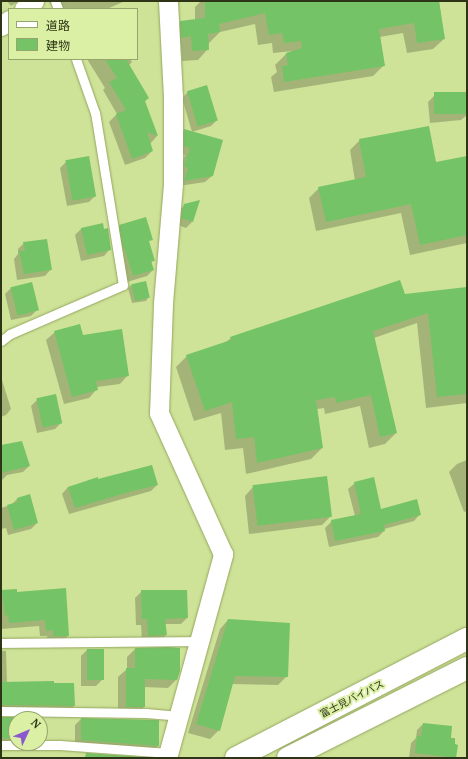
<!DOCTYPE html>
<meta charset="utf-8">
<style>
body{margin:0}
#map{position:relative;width:468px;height:759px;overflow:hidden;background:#cee298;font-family:"PT Serif","Noto Sans JP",serif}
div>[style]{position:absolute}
.shadow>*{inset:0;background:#0003}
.building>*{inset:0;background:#74c366;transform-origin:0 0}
.roads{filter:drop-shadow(0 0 1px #94a65e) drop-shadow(0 0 1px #94a65e)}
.lane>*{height:9px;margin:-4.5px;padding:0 4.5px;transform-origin:4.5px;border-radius:4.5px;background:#fff}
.street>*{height:19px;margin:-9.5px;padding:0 9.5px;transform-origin:9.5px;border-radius:9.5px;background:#fff}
.highway>*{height:22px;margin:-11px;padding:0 11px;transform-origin:11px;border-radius:11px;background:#fff}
span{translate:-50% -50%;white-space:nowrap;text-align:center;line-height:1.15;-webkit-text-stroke:4px #dbefa5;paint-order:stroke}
.street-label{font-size:10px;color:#2e3517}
.frame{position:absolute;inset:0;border:2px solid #2e3517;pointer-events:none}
.legend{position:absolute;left:8px;top:8px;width:130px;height:52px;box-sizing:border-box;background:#dbefa5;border:1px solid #96a56c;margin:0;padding:5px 7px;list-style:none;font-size:12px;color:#2e3517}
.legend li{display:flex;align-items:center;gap:8px;height:20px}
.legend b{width:20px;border:1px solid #96a56c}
.north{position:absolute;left:8px;top:711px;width:40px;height:40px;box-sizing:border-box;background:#dbefa5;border:1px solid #96a56c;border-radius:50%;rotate:46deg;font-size:11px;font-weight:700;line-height:16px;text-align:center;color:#2e3517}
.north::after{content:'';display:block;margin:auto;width:14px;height:18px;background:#8c58d0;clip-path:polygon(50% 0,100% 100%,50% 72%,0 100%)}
</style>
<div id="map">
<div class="shadow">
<i style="clip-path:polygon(7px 1px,19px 1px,11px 6px)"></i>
<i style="clip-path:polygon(48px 1px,125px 1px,107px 9px,55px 9px)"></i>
<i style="clip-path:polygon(201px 1px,439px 1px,444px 39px,433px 49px,407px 53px,403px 33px,380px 37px,384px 65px,373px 76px,274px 92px,271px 77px,277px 72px,275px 65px,286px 54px,293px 51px,273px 53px,272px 43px,258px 45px,255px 24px,220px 32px,209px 43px,208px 49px,198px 60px,182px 61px,181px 46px,171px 48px,170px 33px,181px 22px,195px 20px,195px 7px)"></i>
<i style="clip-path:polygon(87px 59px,130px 59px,132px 62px,129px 65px,148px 98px,144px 102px,157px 136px,150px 144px,152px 151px,145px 158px,125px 165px,109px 122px,117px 114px,103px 90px,105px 88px)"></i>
<i style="clip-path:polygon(188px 92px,217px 120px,211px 126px,192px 132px,182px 98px)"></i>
<i style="clip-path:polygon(434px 96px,467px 107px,467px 115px,461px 120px,430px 123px,428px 102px)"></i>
<i style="clip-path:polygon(184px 130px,212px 176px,205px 182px,179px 186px,178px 172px,185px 155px,178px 152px,178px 137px)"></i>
<i style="clip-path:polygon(360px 140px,435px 164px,467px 157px,467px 243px,410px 255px,401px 213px,316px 231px,309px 198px,319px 188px,355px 181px,350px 150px)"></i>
<i style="clip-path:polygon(66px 162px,95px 196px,89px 202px,67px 206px,60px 168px)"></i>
<i style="clip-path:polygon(185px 205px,192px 222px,186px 228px,175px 224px,178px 211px)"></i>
<i style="clip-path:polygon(120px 226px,151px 239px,148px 242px,154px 260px,151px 263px,153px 270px,147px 276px,127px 282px,113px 232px)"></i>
<i style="clip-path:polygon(81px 229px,110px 249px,104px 256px,81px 261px,75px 235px)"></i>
<i style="clip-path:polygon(24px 243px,51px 269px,45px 276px,17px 280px,14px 259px,18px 254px,18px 249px)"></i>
<i style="clip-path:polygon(131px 285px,148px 298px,146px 301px,132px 303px,128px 288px)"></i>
<i style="clip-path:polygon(12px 287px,37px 310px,31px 316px,11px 320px,5px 294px)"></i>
<i style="clip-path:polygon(467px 288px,467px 403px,426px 408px,417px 323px,374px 338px,396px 433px,385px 444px,369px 448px,360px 406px,325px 414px,324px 408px,317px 409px,322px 448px,311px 459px,246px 474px,243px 448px,225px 450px,221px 413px,194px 421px,176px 367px,187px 356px,226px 342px,231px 338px,404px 296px)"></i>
<i style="clip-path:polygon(55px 332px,83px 336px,128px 375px,120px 384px,97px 387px,97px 389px,89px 398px,64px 404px,46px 340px)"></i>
<i style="clip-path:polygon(1px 377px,11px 409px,6px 415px,1px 417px)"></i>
<i style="clip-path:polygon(37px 400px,61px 423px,55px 429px,37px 433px,31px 406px)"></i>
<i style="clip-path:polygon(1px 446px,29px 466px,23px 472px,7px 475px,1px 481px)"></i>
<i style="clip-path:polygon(467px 460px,467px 511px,464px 512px,449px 472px,457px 464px)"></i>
<i style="clip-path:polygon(98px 480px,157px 485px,151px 491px,69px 514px,62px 494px,68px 487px)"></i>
<i style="clip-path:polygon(355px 483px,380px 510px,420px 514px,414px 521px,384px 529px,384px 531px,378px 537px,329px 547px,325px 528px,332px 521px,355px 516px,348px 489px)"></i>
<i style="clip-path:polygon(253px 487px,331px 516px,322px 525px,249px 534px,245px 496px)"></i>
<i style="clip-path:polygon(29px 495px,37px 523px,31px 529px,8px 535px,6px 528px,1px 529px,1px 508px,11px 505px,17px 499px)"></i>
<i style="clip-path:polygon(3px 591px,16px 593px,68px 636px,62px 642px,48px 642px,47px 636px,40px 636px,39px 626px,1px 629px,1px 593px)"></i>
<i style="clip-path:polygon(142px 591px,187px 618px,181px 624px,165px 624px,166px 635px,159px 641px,142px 641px,141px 625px,136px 625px,135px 598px)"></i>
<i style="clip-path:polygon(228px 620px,287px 676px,278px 685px,231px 684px,219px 730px,210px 739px,188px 733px,220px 629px)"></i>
<i style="clip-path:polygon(135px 649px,176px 680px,168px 688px,144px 687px,144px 707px,136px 715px,118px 714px,118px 677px,127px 669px,127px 657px)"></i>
<i style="clip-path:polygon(87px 650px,102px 680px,96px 686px,81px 686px,81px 656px)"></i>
<i style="clip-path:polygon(1px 651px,6px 651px,7px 683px,53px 685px,74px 706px,68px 712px,1px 711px)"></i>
<i style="clip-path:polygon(1px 718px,39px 719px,16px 719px,16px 743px,1px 744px)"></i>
<i style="clip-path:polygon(81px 719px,158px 746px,151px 752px,75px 746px,75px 725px)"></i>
<i style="clip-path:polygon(423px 724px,450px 739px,454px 745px,457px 746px,455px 758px,409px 758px,411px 743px,416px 738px,417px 730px)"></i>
</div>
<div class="building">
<i style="clip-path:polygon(205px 1px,439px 1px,445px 39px,417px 43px,414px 23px,379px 29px,385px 66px,284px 82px,282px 66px,288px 65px,286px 53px,302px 48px,301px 41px,284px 43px,282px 33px,269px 35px,265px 13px,219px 24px,220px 32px,208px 34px,209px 50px,192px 51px,191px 36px,181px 38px,180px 21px,205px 18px)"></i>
<i style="clip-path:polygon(105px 59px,126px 59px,149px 98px,145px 101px,158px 136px,147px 132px,153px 151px,132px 159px,116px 114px,126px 110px,109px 82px,117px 78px)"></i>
<i style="left:207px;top:85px;width:37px;height:21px;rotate:73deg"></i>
<i style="left:467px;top:92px;width:22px;height:33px;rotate:90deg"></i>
<i style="clip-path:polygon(429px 126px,436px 162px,467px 156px,467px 235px,420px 245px,411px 204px,326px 222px,318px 187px,366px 177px,359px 139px)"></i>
<i style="clip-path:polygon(184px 129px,223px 140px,213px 176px,184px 181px,188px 168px,184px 166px,190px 148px,184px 146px)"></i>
<i style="left:89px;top:156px;width:41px;height:24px;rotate:80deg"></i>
<i style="clip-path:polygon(200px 200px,193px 222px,181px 218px,184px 204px)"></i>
<i style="clip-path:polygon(146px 217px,153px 240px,149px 241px,155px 261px,151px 261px,154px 270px,133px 276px,124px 247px,123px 247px,119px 225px)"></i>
<i style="clip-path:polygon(103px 223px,104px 229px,108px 228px,111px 250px,87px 255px,81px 228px)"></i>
<i style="clip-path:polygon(47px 239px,52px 270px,24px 274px,19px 251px,25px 251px,23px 242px)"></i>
<i style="clip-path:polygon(400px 280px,405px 294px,467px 287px,467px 394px,437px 397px,428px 313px,373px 331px,397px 433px,380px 437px,371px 395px,336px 403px,335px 397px,316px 400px,323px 448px,257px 463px,254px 437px,236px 439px,232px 402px,205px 411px,186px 355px,231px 340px,230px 337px)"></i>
<i style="left:146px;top:281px;width:17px;height:15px;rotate:77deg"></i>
<i style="left:32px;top:282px;width:29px;height:22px;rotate:76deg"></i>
<i style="clip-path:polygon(80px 324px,83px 335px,122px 329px,129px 376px,96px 381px,98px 390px,72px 397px,54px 331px)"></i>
<i style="left:56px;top:394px;width:30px;height:20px;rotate:78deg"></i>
<i style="clip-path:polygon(22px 441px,30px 466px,1px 473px,1px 445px)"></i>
<i style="clip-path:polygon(152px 465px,158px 485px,129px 492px,75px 508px,68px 487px,98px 477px,98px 479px)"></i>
<i style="left:327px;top:476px;width:41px;height:75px;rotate:83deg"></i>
<i style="clip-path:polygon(374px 477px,381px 509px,417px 499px,421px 515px,384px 525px,385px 531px,335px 541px,331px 520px,361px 514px,354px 482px)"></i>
<i style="clip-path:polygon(30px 494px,38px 523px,14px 530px,7px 505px,18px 502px,17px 498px)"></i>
<i style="clip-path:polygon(66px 588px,69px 636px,53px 636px,53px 630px,46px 631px,45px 620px,9px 623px,8px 615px,5px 616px,2px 590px,17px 589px,17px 592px)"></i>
<i style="clip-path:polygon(141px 590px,187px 590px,188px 618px,165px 619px,167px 635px,148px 636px,147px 619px,142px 619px)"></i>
<i style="clip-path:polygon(228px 619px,290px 623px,288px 677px,235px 676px,220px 731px,196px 724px)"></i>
<i style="clip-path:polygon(168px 647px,180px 648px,180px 671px,177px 680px,145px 679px,145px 707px,126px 707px,126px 668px,135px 668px,135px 648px)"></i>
<i style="left:87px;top:649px;width:17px;height:31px"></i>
<i style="clip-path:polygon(54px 681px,54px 683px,74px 683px,75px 706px,1px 705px,1px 682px)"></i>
<i style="clip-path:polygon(1px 717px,29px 717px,29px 719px,16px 719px,16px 739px,1px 738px)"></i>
<i style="clip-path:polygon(81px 718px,159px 720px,159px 746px,81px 740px)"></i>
<i style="clip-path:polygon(423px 723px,452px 726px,451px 738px,455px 738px,455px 744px,458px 745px,456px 758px,415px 753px,417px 736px,421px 736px)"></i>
<i style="clip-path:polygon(86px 753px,145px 757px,145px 758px,85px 758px)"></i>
</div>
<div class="roads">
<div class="lane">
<i style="left:55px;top:1px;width:9px;rotate:69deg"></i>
<i style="left:1px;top:341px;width:11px;rotate:-38deg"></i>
<i style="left:10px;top:334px;width:123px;rotate:-23.4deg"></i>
<i style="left:123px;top:285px;width:174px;rotate:-99.2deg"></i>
<i style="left:95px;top:113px;width:57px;rotate:-109.4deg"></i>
<i style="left:1px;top:643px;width:198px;rotate:-0.6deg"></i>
<i style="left:1px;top:711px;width:145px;rotate:0.8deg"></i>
<i style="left:146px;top:713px;width:33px;rotate:5deg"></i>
<i style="left:1px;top:745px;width:59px"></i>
<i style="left:60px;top:745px;width:109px;rotate:4.2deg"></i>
</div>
<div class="street">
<i style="left:24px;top:9px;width:13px;rotate:-39deg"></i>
<i style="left:1px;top:26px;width:10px;rotate:-37deg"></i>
<i style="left:167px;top:758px;width:212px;rotate:-74.6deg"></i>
<i style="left:223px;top:554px;width:155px;rotate:-114.4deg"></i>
<i style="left:159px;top:413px;width:110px;rotate:-87.9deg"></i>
<i style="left:163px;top:303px;width:120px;rotate:-85.2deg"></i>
<i style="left:173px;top:183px;width:86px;rotate:-90deg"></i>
<i style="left:173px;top:97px;width:96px;rotate:-93deg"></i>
</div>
<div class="highway">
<i style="left:236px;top:758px;width:260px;rotate:-27.3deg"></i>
<i style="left:288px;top:758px;width:200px;rotate:-26.7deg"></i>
</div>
</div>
<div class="street-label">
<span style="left:352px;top:699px;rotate:-27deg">富士見バイパス</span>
</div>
<div class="frame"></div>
<ul class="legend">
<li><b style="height:5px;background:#fff"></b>道路</li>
<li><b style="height:11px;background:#74c366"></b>建物</li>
</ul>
<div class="north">N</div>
</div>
